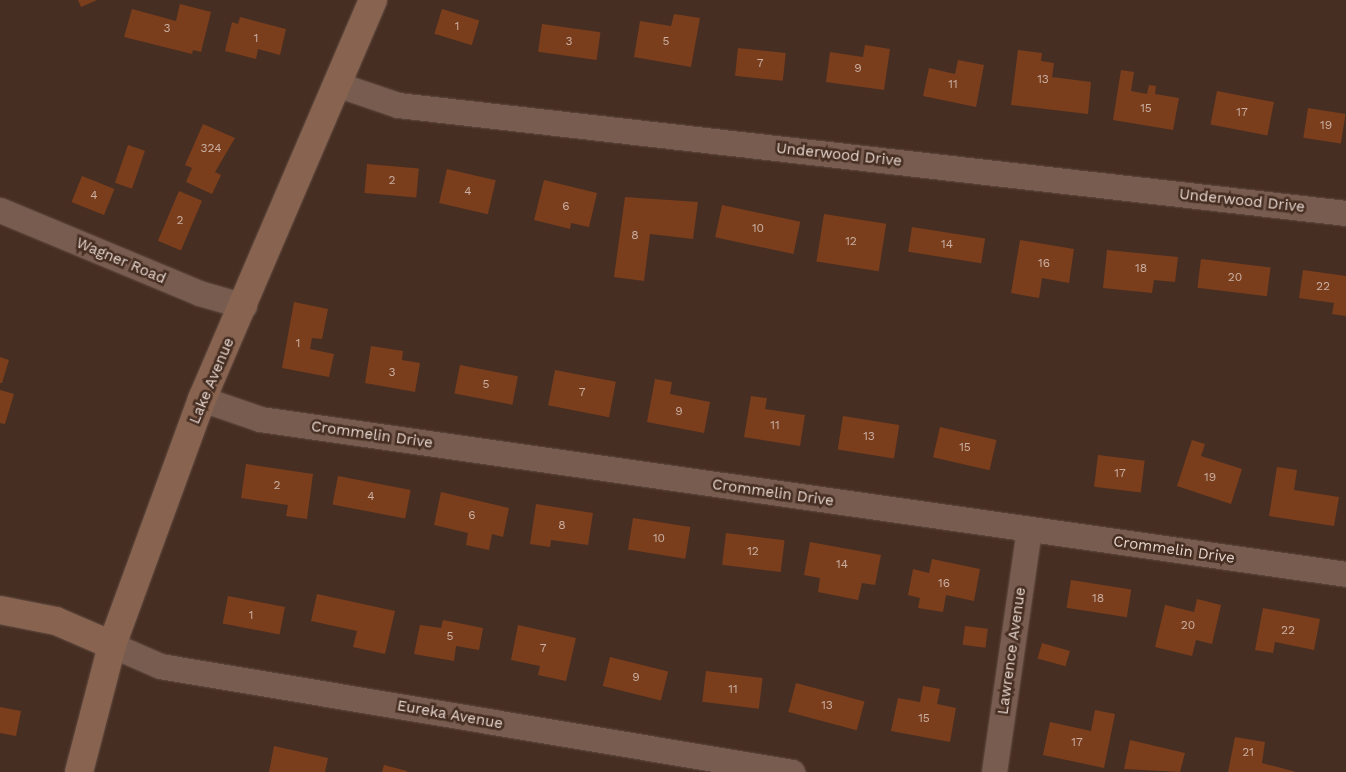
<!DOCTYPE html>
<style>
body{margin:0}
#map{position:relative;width:1346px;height:772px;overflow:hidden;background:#472e22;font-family:"Work Sans",sans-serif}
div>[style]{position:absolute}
.building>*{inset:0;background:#7a3e1d;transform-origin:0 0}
.roads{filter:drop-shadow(0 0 1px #604b42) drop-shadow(0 0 1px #604b42)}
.street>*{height:25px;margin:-12.5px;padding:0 12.5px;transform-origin:12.5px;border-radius:12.5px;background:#775c4f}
.secondary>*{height:28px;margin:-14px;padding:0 14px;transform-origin:14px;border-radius:14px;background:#88634f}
span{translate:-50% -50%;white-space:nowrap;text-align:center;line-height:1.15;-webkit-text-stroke:5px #472e22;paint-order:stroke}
.number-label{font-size:12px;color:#caafa2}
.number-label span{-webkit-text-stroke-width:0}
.street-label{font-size:15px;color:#e5d5ce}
</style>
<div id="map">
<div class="building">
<i style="clip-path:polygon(78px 0,97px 0,81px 7px)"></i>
<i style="clip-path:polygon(180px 4px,211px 12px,201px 52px,193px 50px,192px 54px,124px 37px,132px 9px,176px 21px)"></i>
<i style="left:442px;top:9px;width:39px;height:26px;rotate:17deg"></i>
<i style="clip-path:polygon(674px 14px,700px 18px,691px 67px,634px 57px,640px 21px,671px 26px)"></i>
<i style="clip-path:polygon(240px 17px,286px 29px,280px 55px,258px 49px,256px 59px,225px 51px,232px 22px,238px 24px)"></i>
<i style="left:542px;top:24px;width:59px;height:28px;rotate:8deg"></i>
<i style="clip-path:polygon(865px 45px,890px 49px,884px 90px,826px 82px,830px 52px,863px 57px)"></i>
<i style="left:738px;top:48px;width:48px;height:28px;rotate:6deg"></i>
<i style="clip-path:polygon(1018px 50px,1042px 53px,1041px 61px,1054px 63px,1052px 77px,1091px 82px,1088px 114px,1011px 105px)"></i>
<i style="clip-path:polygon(958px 60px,984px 65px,976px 107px,923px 96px,929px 68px,955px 74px)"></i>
<i style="clip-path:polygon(1121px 70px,1134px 72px,1131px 91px,1147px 94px,1149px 85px,1156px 86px,1155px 94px,1179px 98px,1173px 130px,1113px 120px)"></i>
<i style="left:1217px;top:91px;width:58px;height:34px;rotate:11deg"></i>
<i style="left:1308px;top:108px;width:38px;height:30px;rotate:9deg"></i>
<i style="clip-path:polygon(203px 124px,235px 138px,215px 172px,221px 175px,212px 194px,186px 182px,192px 168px,185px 165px)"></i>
<i style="left:128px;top:145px;width:18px;height:40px;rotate:19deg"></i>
<i style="left:367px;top:164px;width:52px;height:29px;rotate:5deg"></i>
<i style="left:447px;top:169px;width:50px;height:35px;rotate:13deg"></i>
<i style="left:82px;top:176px;width:35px;height:28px;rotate:22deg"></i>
<i style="clip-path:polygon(544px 180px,597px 193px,589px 227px,571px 223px,570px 229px,534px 220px)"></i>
<i style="left:179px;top:191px;width:25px;height:54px;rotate:23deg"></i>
<i style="clip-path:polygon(625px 197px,698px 202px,693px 239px,650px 234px,644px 281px,614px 277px)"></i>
<i style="left:722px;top:205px;width:80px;height:33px;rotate:12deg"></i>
<i style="left:824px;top:214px;width:63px;height:48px;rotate:9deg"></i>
<i style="left:912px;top:227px;width:74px;height:25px;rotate:9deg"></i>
<i style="clip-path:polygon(1020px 240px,1074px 249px,1069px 283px,1042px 278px,1039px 298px,1011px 293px)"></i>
<i style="clip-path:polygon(1107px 250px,1178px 257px,1175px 282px,1154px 280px,1152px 293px,1103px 288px)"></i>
<i style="left:1201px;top:259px;width:70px;height:29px;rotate:7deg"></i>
<i style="clip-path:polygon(1303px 270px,1346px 276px,1346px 316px,1332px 314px,1334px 303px,1299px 298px)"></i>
<i style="clip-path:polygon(294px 302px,328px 309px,322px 339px,312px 338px,310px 349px,334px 354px,329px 377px,282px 368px)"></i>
<i style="clip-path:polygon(371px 346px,403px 351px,402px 360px,420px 363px,415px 392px,365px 383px)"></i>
<i style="clip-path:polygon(0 357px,9px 360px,2px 383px,0 383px)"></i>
<i style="left:460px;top:365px;width:59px;height:29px;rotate:11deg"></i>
<i style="left:555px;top:370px;width:62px;height:36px;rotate:11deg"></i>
<i style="clip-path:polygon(655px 379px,672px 382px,670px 394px,710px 402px,704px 433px,647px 422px)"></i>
<i style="clip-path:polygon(0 390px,14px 394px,5px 424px,0 423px)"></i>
<i style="clip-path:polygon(751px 396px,767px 398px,765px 409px,805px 415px,800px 446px,744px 437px)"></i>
<i style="left:843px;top:416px;width:57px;height:34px;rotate:9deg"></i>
<i style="left:940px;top:427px;width:58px;height:31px;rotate:13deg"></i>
<i style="clip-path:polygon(1192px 440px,1205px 444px,1201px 456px,1242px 469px,1231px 504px,1177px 486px)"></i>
<i style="left:1098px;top:455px;width:47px;height:32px;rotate:7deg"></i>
<i style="clip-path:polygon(246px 464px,313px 474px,307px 519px,286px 516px,288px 505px,241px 498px)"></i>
<i style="clip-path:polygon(1277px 467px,1297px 470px,1294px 490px,1339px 497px,1334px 526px,1269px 516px)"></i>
<i style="left:338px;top:476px;width:74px;height:29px;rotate:11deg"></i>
<i style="clip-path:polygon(441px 492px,509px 508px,503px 537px,492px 534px,489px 550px,466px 545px,468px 533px,434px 525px)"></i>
<i style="clip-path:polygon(536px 504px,593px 513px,588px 545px,551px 540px,550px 547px,530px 544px)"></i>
<i style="left:633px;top:518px;width:58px;height:32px;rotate:9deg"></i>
<i style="left:726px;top:533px;width:59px;height:32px;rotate:7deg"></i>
<i style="clip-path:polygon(810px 542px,881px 555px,875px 585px,862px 583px,858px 600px,818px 592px,820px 578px,804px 575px)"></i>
<i style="clip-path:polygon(932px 559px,980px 569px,974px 601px,946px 595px,943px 612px,918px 608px,920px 598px,908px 595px,913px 569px,929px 573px)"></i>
<i style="left:1071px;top:580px;width:61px;height:28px;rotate:9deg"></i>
<i style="clip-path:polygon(317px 594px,395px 611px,385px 654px,353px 647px,357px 631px,311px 621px)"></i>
<i style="left:228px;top:596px;width:58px;height:28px;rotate:11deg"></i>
<i style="clip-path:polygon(1197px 599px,1221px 605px,1212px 644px,1196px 640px,1192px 656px,1155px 647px,1165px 605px,1194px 612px)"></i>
<i style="clip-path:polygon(1263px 608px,1320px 619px,1314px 650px,1275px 642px,1273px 653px,1255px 650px)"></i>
<i style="clip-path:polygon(443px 620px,483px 628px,479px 650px,456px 646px,454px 661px,414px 654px,420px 625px,441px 628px)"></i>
<i style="clip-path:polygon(518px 625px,576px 638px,566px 681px,538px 675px,540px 666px,511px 660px)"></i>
<i style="left:965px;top:626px;width:23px;height:19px;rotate:7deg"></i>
<i style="left:1042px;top:643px;width:29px;height:16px;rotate:16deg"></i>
<i style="left:610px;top:657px;width:60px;height:30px;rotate:14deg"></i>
<i style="left:706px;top:671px;width:57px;height:31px;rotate:7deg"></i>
<i style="left:796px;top:683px;width:71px;height:30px;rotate:15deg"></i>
<i style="clip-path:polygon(923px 686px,940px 689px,937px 704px,956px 708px,950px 742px,891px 731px,898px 698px,920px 702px)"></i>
<i style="clip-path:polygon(0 707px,21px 711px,16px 736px,0 733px)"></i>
<i style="clip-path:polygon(1095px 710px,1115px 714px,1104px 768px,1043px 755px,1050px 722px,1091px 731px)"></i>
<i style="clip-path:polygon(1235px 737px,1265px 742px,1262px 763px,1296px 772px,1228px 772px)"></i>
<i style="clip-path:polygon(1130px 740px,1185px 753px,1180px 772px,1124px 769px)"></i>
<i style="clip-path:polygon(274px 746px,328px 758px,325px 772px,269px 772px)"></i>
<i style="clip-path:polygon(384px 765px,407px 771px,407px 772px,382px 772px)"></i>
</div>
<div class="roads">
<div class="street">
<i style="left:336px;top:84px;width:65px;rotate:18.7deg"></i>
<i style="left:398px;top:105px;width:954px;rotate:6.5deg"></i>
<i style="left:0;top:210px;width:216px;rotate:22.6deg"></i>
<i style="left:199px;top:293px;width:47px;rotate:16.1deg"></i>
<i style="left:202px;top:399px;width:61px;rotate:19deg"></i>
<i style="left:260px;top:419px;width:1097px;rotate:8.12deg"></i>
<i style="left:112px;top:645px;width:52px;rotate:23.6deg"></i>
<i style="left:160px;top:666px;width:641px;rotate:9.52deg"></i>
<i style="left:994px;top:772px;width:245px;rotate:-81.8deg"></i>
</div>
<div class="secondary">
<i style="left:0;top:610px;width:57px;rotate:11.1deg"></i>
<i style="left:56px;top:621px;width:61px;rotate:23.2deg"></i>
<i style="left:79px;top:772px;width:131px;rotate:-75.4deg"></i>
<i style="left:112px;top:645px;width:262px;rotate:-69.9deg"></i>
<i style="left:202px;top:399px;width:434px;rotate:-66.8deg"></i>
</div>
</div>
<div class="number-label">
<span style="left:457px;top:27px">1</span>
<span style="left:167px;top:29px">3</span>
<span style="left:256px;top:39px">1</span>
<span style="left:569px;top:42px">3</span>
<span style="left:666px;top:42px">5</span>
<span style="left:760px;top:64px">7</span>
<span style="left:858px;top:69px">9</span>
<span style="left:1043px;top:80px">13</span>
<span style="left:953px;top:85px">11</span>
<span style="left:1146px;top:109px">15</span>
<span style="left:1242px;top:113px">17</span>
<span style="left:1326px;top:126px">19</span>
<span style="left:211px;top:149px">324</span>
<span style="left:392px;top:181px">2</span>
<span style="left:468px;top:192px">4</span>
<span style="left:94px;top:196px">4</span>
<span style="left:566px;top:207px">6</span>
<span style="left:180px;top:221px">2</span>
<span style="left:758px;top:229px">10</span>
<span style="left:635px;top:236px">8</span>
<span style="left:851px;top:242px">12</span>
<span style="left:947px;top:245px">14</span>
<span style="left:1044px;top:264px">16</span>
<span style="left:1141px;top:269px">18</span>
<span style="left:1235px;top:278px">20</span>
<span style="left:1323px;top:287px">22</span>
<span style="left:298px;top:344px">1</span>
<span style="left:392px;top:373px">3</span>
<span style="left:486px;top:385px">5</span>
<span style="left:582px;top:393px">7</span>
<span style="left:679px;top:412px">9</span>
<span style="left:775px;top:426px">11</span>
<span style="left:869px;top:437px">13</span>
<span style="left:965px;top:448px">15</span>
<span style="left:1120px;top:474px">17</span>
<span style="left:1210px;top:478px">19</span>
<span style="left:277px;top:486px">2</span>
<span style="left:371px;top:497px">4</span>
<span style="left:472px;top:516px">6</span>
<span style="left:562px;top:526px">8</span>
<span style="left:659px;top:539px">10</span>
<span style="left:753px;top:552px">12</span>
<span style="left:842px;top:565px">14</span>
<span style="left:944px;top:584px">16</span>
<span style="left:1098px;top:599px">18</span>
<span style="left:251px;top:616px">1</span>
<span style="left:1188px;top:626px">20</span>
<span style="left:1288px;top:631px">22</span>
<span style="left:450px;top:637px">5</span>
<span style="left:543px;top:649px">7</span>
<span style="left:636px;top:678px">9</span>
<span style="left:733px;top:690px">11</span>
<span style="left:827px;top:706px">13</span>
<span style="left:924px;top:719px">15</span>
<span style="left:1077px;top:743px">17</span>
<span style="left:1248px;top:753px">21</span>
</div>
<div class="street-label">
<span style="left:839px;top:155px;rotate:6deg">Underwood Drive</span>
<span style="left:1242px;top:201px;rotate:6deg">Underwood Drive</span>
<span style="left:121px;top:261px;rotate:23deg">Wagner Road</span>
<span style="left:212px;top:381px;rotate:-67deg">Lake Avenue</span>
<span style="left:372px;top:435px;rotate:8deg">Crommelin Drive</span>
<span style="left:773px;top:493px;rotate:8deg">Crommelin Drive</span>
<span style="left:1174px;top:550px;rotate:8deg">Crommelin Drive</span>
<span style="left:1012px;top:651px;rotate:-82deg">Lawrence Avenue</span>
<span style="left:450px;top:715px;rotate:10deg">Eureka Avenue</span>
</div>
</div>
